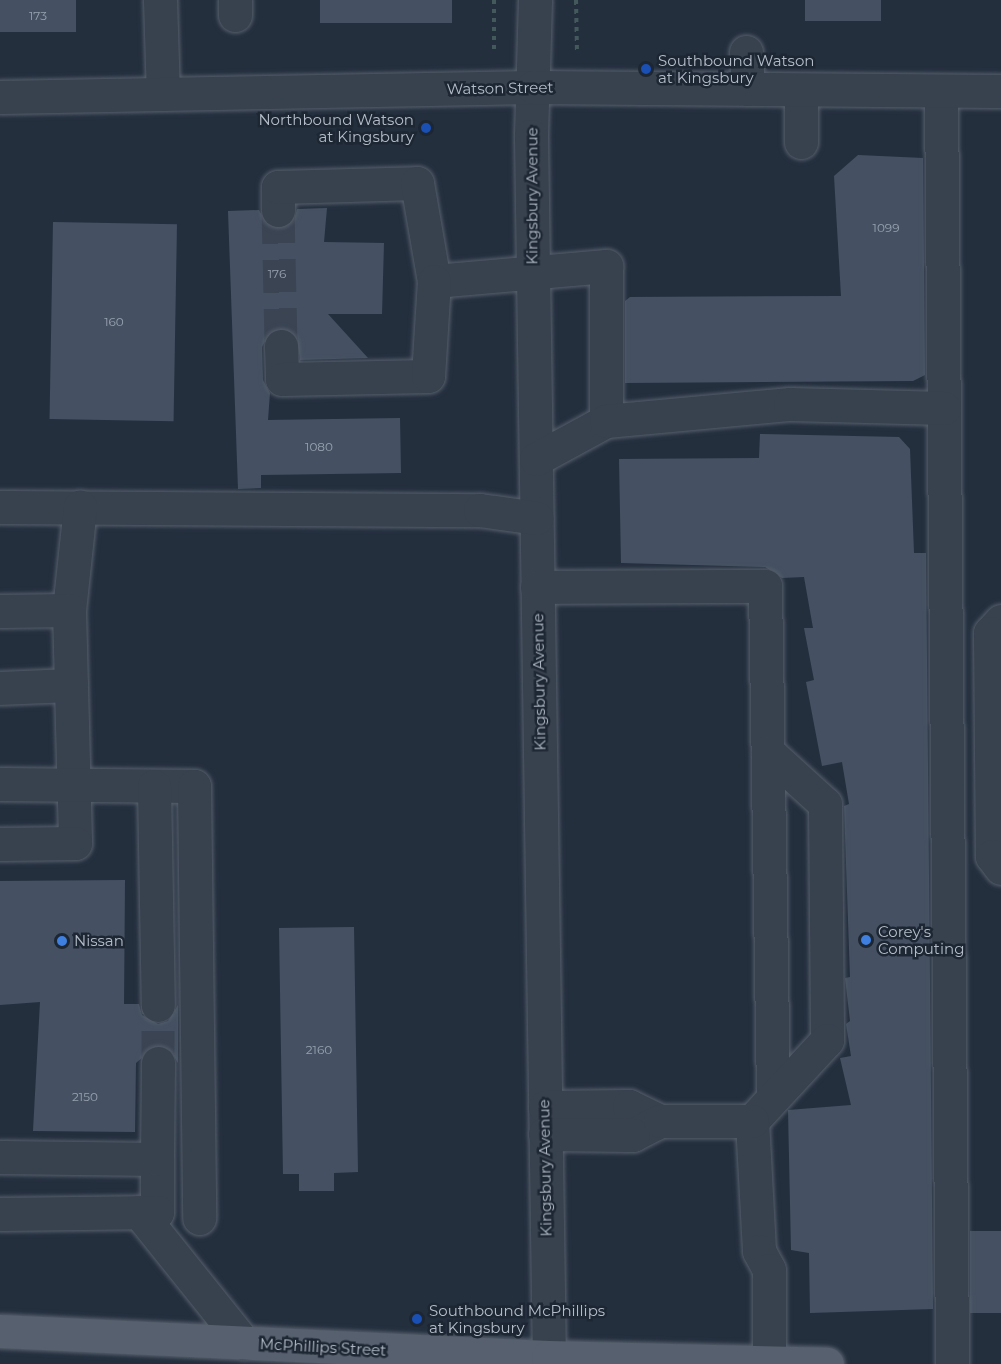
<!DOCTYPE html>
<style>
body{margin:0}
#map{position:relative;width:1001px;height:1364px;overflow:hidden;background:#242f3e;font-family:Montserrat,sans-serif}
div>[style]{position:absolute}
.building>*{inset:0;background:#455162;transform-origin:0 0}
.minor-tunnel>*{height:33px;margin-top:-16.5px;transform-origin:0;background:repeating-linear-gradient(90deg,#3a4453 0 33px,transparent 0 49px)}
.path>*{height:4px;margin-top:-2px;transform-origin:0;background:repeating-linear-gradient(90deg,#44595c 0 4.5px,transparent 0 9px)}
.roads{filter:drop-shadow(0 0 2px #565f6c) drop-shadow(0 0 2px #565f6c)}
.minor>*{height:33px;margin:-16.5px;padding:0 16.5px;transform-origin:16.5px;border-radius:16.5px;background:#38414e}
.major>*{height:33px;margin:-16.5px;padding:0 16.5px;transform-origin:16.5px;border-radius:16.5px;background:#56606e}
.dots>*{width:16px;height:16px;translate:-50% -50%;box-sizing:border-box;border:3px solid #1d2633;border-radius:50%}
span{translate:-50% -50%;white-space:nowrap;text-align:center;line-height:1.15;-webkit-text-stroke:5px #1d2633;paint-order:stroke}
.number-label{font-size:12px;color:#98a1af}
.number-label span{-webkit-text-stroke-width:0}
.poi-label{font-size:15px;color:#b4bcc9}
.left{translate:0 -50%;text-align:left}
.right{translate:-100% -50%;text-align:right}
.street-label{font-size:15px;color:#b4bcc9}
</style>
<div id="map">
<div class="building">
<i style="left:0;top:0;width:76px;height:32px"></i>
<i style="left:320px;top:0;width:132px;height:23px"></i>
<i style="left:805px;top:0;width:76px;height:21px"></i>
<i style="clip-path:polygon(858px 155px,923px 158px,925px 375px,913px 381px,625px 383px,625px 301px,630px 297px,841px 296px,834px 176px)"></i>
<i style="clip-path:polygon(327px 208px,324px 242px,384px 243px,382px 314px,328px 314px,368px 358px,300px 360px,297px 336px,281px 327px,271px 330px,262px 347px,263px 380px,270px 393px,268px 420px,400px 418px,401px 473px,261px 475px,261px 488px,238px 489px,228px 211px,259px 210px,268px 226px,279px 229px,294px 220px,297px 209px)"></i>
<i style="left:53px;top:222px;width:124px;height:197px;rotate:1deg"></i>
<i style="clip-path:polygon(760px 434px,899px 437px,910px 449px,914px 553px,926px 553px,933px 1309px,810px 1313px,809px 1253px,791px 1250px,788px 1110px,851px 1105px,840px 1058px,851px 1056px,846px 1024px,850px 1021px,845px 978px,850px 977px,844px 806px,849px 804px,842px 762px,822px 766px,806px 682px,814px 680px,804px 628px,813px 628px,804px 577px,782px 578px,765px 567px,621px 563px,619px 459px,759px 458px)"></i>
<i style="clip-path:polygon(125px 880px,124px 1004px,139px 1004px,142px 1015px,158px 1024px,168px 1021px,178px 1005px,178px 1063px,168px 1047px,158px 1044px,136px 1063px,135px 1132px,33px 1131px,40px 1002px,0 1005px,0 881px)"></i>
<i style="clip-path:polygon(354px 927px,358px 1172px,334px 1173px,334px 1191px,299px 1191px,299px 1174px,283px 1174px,279px 928px)"></i>
<i style="left:970px;top:1231px;width:31px;height:82px"></i>
</div>
<div class="minor-tunnel">
<i style="left:278px;top:210px;width:136px;rotate:88.7deg"></i>
<i style="left:158px;top:1063px;width:58px;rotate:-90deg"></i>
</div>
<div class="path">
<i style="left:494px;top:0;width:54px;rotate:90deg"></i>
<i style="left:576px;top:0;width:53px;rotate:88.9deg"></i>
</div>
<div class="roads">
<div class="minor">
<i style="left:160px;top:0;width:94px;rotate:88.2deg"></i>
<i style="left:235px;top:0;width:15px;rotate:90deg"></i>
<i style="left:535px;top:0;width:136px;rotate:91.7deg"></i>
<i style="left:531px;top:136px;width:1228px;rotate:89.16deg"></i>
<i style="left:746px;top:52px;width:37px;rotate:87deg"></i>
<i style="left:801px;top:90px;width:52px;rotate:90deg"></i>
<i style="left:941px;top:92px;width:1272px;rotate:89.5deg"></i>
<i style="left:0;top:97px;width:533px;rotate:-1.07deg"></i>
<i style="left:533px;top:87px;width:468px;rotate:0.5deg"></i>
<i style="left:278px;top:210px;width:23px;rotate:-90deg"></i>
<i style="left:278px;top:187px;width:139px;rotate:-1.6deg"></i>
<i style="left:417px;top:183px;width:99px;rotate:80.2deg"></i>
<i style="left:434px;top:281px;width:173px;rotate:-5deg"></i>
<i style="left:606px;top:266px;width:155px;rotate:90deg"></i>
<i style="left:281px;top:346px;width:33px;rotate:88deg"></i>
<i style="left:282px;top:379px;width:146px;rotate:-1.2deg"></i>
<i style="left:428px;top:376px;width:95px;rotate:-86.4deg"></i>
<i style="left:536px;top:459px;width:80px;rotate:-28.5deg"></i>
<i style="left:606px;top:421px;width:185px;rotate:-5.3deg"></i>
<i style="left:790px;top:404px;width:154px;rotate:1.5deg"></i>
<i style="left:0;top:507px;width:480px;rotate:0.4deg"></i>
<i style="left:480px;top:510px;width:57px;rotate:8.1deg"></i>
<i style="left:537px;top:587px;width:228px;rotate:-0.3deg"></i>
<i style="left:765px;top:586px;width:509px;rotate:89.1deg"></i>
<i style="left:69px;top:610px;width:104px;rotate:-83.9deg"></i>
<i style="left:0;top:611px;width:69px;rotate:-0.8deg"></i>
<i style="left:69px;top:610px;width:233px;rotate:88.5deg"></i>
<i style="left:75px;top:843px;width:75px;rotate:179.2deg"></i>
<i style="left:1001px;top:621px;width:16px;rotate:133deg"></i>
<i style="left:990px;top:633px;width:223px;rotate:89.5deg"></i>
<i style="left:992px;top:856px;width:15px;rotate:53deg"></i>
<i style="left:0;top:688px;width:71px;rotate:-2.4deg"></i>
<i style="left:768px;top:752px;width:77px;rotate:42.4deg"></i>
<i style="left:825px;top:804px;width:236px;rotate:89.5deg"></i>
<i style="left:827px;top:1040px;width:110px;rotate:132.8deg"></i>
<i style="left:752px;top:1121px;width:130px;rotate:86.9deg"></i>
<i style="left:759px;top:1251px;width:21px;rotate:62deg"></i>
<i style="left:769px;top:1270px;width:92px;rotate:90deg"></i>
<i style="left:0;top:784px;width:194px;rotate:0.6deg"></i>
<i style="left:194px;top:786px;width:432px;rotate:89.3deg"></i>
<i style="left:154px;top:786px;width:219px;rotate:89deg"></i>
<i style="left:545px;top:1107px;width:84px;rotate:-0.7deg"></i>
<i style="left:629px;top:1106px;width:34px;rotate:26deg"></i>
<i style="left:660px;top:1121px;width:30px;rotate:153deg"></i>
<i style="left:633px;top:1135px;width:88px;rotate:-179.3deg"></i>
<i style="left:660px;top:1121px;width:92px"></i>
<i style="left:0;top:1157px;width:157px;rotate:0.7deg"></i>
<i style="left:157px;top:1159px;width:53px;rotate:90deg"></i>
<i style="left:157px;top:1212px;width:157px;rotate:179.3deg"></i>
<i style="left:157px;top:1159px;width:96px;rotate:-89.4deg"></i>
<i style="left:139px;top:1212px;width:168px;rotate:51.3deg"></i>
</div>
<div class="major">
<i style="left:0;top:1331px;width:549px;rotate:2.72deg"></i>
<i style="left:548px;top:1357px;width:279px;rotate:1.4deg"></i>
</div>
</div>
<div class="dots">
<i style="left:646px;top:69px;background:#1a4fb4"></i>
<i style="left:426px;top:128px;background:#1a4fb4"></i>
<i style="left:866px;top:940px;background:#3f7fe0"></i>
<i style="left:62px;top:941px;background:#3f7fe0"></i>
<i style="left:417px;top:1319px;background:#1a4fb4"></i>
</div>
<div class="number-label">
<span style="left:38px;top:16px">173</span>
<span style="left:886px;top:228px">1099</span>
<span style="left:277px;top:274px">176</span>
<span style="left:114px;top:322px">160</span>
<span style="left:319px;top:447px">1080</span>
<span style="left:319px;top:1050px">2160</span>
<span style="left:85px;top:1097px">2150</span>
</div>
<div class="poi-label">
<span class="left" style="left:658px;top:69px">Southbound Watson<br>at Kingsbury</span>
<span class="right" style="left:414px;top:128px">Northbound Watson<br>at Kingsbury</span>
<span class="left" style="left:878px;top:940px">Corey's<br>Computing</span>
<span class="left" style="left:74px;top:941px">Nissan</span>
<span class="left" style="left:429px;top:1319px">Southbound McPhillips<br>at Kingsbury</span>
</div>
<div class="street-label">
<span style="left:500px;top:88px;rotate:-1deg">Watson Street</span>
<span style="left:532px;top:196px;rotate:-90deg">Kingsbury Avenue</span>
<span style="left:539px;top:682px;rotate:-91deg">Kingsbury Avenue</span>
<span style="left:545px;top:1168px;rotate:-91deg">Kingsbury Avenue</span>
<span style="left:323px;top:1347px;rotate:3deg">McPhillips Street</span>
</div>
</div>
